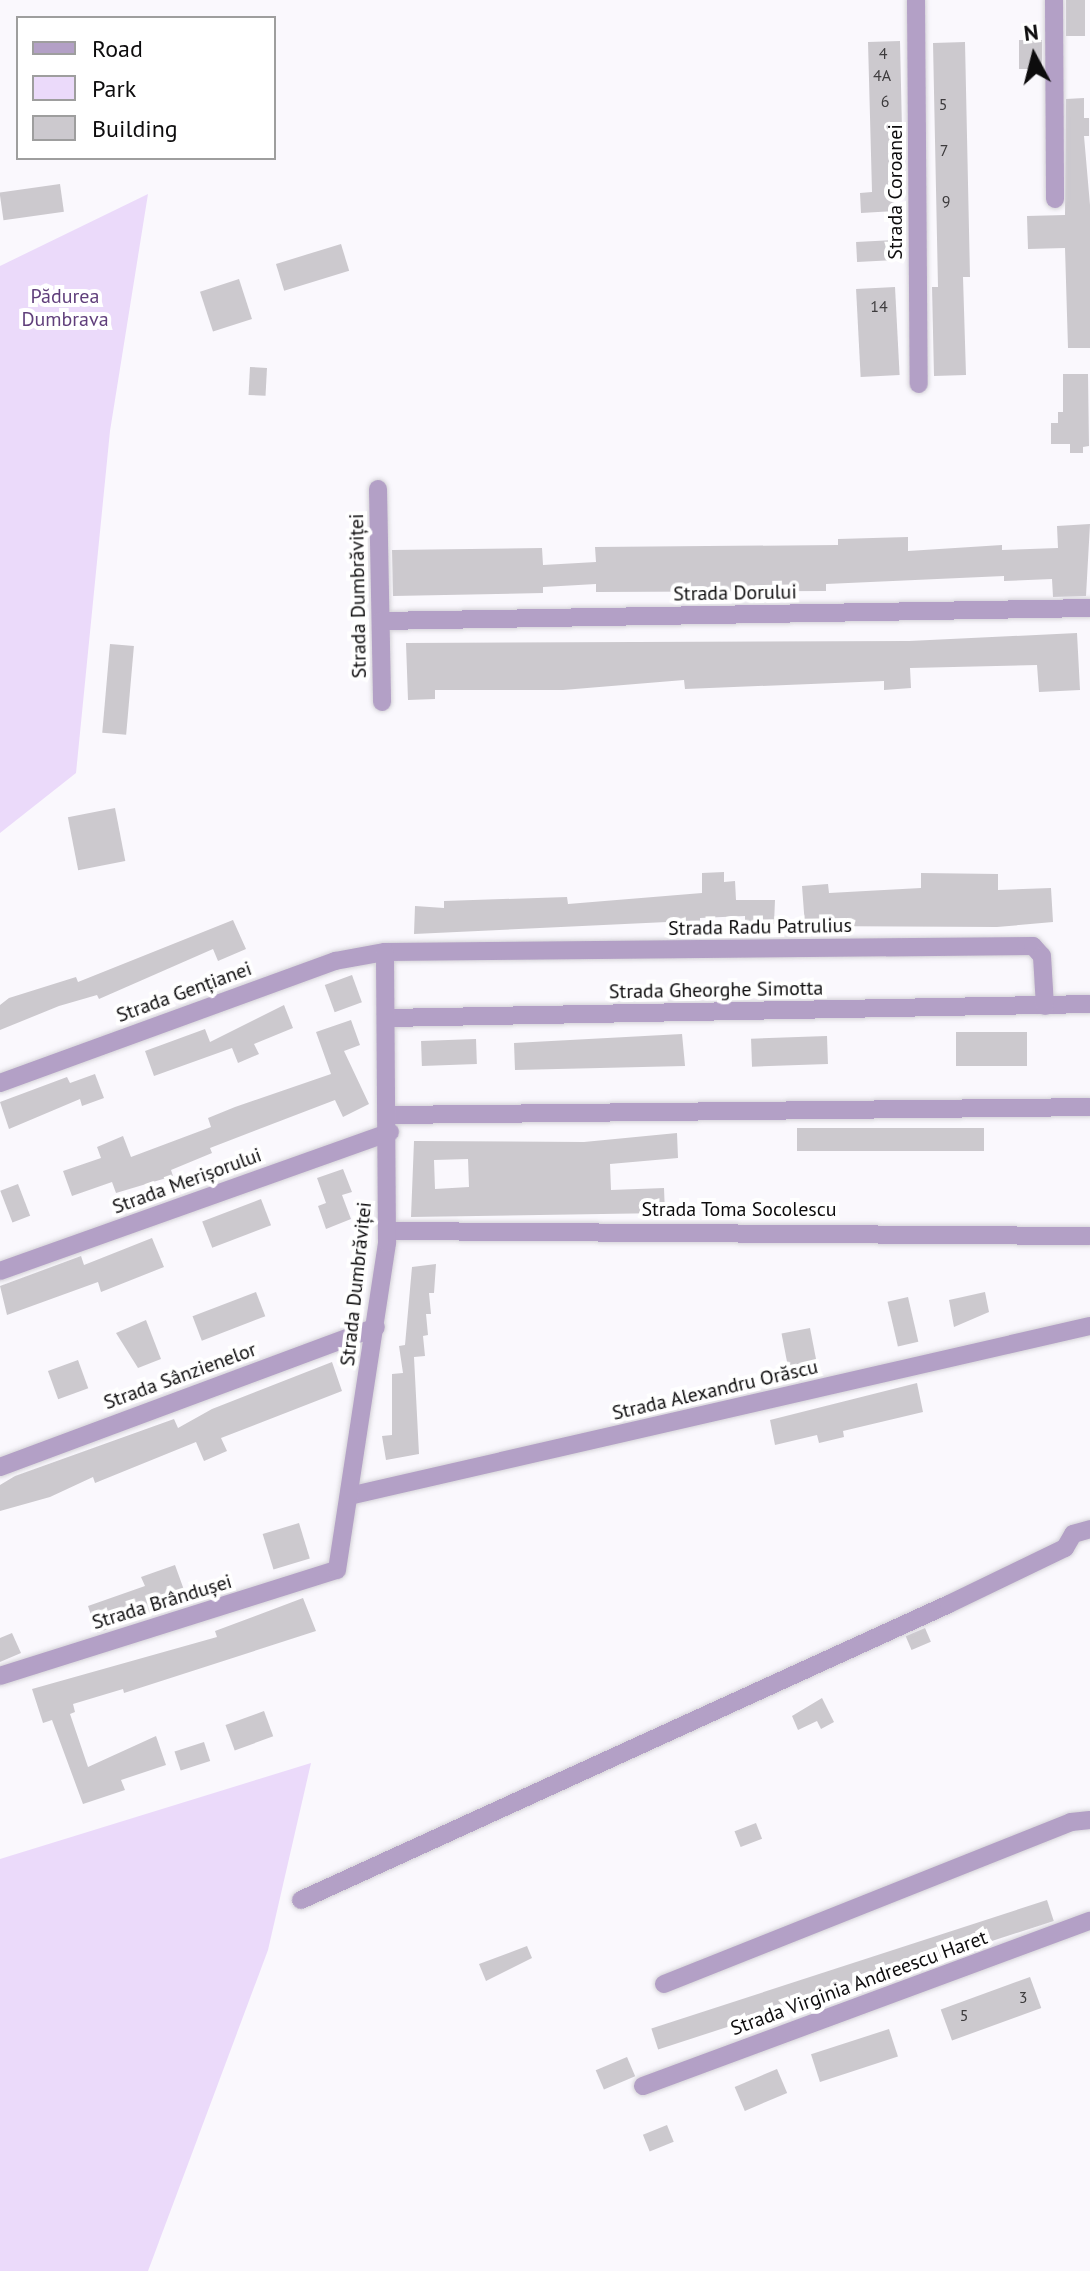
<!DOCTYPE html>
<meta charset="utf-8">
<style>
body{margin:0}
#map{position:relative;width:1090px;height:2271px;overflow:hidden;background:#faf8fd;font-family:"PT Sans",sans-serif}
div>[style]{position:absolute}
.green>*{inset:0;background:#ebdafa}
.building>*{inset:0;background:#ccc9ce;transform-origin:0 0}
.roads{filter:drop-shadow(0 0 2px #d4d2d7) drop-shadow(0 0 2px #d4d2d7)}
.street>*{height:18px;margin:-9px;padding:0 9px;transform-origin:9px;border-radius:9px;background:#b3a0c6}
span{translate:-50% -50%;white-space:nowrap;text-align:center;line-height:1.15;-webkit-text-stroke:8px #fff;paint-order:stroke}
.number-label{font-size:16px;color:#3d3b3d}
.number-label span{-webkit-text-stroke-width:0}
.street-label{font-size:20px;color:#0d0c0d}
.park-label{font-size:20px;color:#603f7b}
.legend{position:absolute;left:16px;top:16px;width:260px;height:144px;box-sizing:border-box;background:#fff;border:2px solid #9e9e9e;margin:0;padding:10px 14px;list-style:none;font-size:24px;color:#0d0c0d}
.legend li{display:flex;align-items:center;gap:16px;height:40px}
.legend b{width:40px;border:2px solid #9e9e9e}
.north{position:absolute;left:994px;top:16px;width:80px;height:80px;-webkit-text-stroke:6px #fff;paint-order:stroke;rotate:353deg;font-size:22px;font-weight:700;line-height:32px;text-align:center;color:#0d0c0d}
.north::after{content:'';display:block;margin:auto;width:28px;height:36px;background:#0d0c0d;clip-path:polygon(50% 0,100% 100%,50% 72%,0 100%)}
</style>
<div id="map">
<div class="green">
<i style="clip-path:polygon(148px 194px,110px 431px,76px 773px,0 833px,0 266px)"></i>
<i style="clip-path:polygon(311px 1763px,268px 1950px,148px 2271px,0 2271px,0 1859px)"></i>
</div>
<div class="building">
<i style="left:1066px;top:0;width:19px;height:36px"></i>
<i style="left:1019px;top:40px;width:23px;height:29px"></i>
<i style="clip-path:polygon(900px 41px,903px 175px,893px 175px,895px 211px,861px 213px,860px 193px,872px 192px,868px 42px)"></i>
<i style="clip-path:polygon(965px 42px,970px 277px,963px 277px,966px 375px,934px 376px,932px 287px,938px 287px,933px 43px)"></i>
<i style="clip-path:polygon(1084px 98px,1084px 118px,1089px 118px,1089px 136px,1084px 136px,1090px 205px,1090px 348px,1068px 348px,1065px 248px,1028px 249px,1027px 216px,1065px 215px,1066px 99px)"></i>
<i style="left:60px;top:184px;width:28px;height:61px;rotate:82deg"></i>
<i style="left:894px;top:240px;width:20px;height:38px;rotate:87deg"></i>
<i style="left:341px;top:244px;width:28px;height:68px;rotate:73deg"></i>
<i style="left:239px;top:279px;width:42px;height:41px;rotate:72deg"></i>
<i style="left:895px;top:287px;width:88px;height:39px;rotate:87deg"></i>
<i style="left:250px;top:367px;width:17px;height:28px;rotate:3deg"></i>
<i style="clip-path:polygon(1063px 374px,1088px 374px,1089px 446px,1083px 447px,1083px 453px,1070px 453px,1070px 444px,1051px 444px,1051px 423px,1058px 423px,1058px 412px,1063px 412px)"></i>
<i style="clip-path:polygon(1090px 524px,1086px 596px,1053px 597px,1052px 579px,1004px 581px,1004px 576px,826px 584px,826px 591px,596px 592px,596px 584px,543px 587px,543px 593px,393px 596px,392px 550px,542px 548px,543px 565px,596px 562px,595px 547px,838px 545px,838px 539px,908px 537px,908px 551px,1002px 545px,1002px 550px,1058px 548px,1057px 526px)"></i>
<i style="clip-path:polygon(1077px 633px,1080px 690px,1039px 692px,1037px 665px,910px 668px,911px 688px,884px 690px,884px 681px,685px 689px,684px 680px,563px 690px,435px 690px,435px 699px,408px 700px,406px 643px,909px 641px)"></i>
<i style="left:110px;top:644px;width:24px;height:89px;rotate:5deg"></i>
<i style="left:115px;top:808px;width:54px;height:48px;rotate:79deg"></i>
<i style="clip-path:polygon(724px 872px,724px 882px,735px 881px,736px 900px,775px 900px,774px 924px,745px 924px,745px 916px,700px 918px,700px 929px,667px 931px,667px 922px,414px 934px,415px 906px,444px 908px,444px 901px,567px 897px,568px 904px,702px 893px,702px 873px)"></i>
<i style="clip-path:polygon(921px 873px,998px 874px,998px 890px,1051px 888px,1053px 922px,997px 927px,805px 926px,802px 886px,828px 884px,829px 893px,921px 888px)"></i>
<i style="clip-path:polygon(233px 920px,246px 949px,218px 961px,213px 949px,99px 999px,97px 995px,59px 1006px,0 1030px,0 1005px,9px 998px,76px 977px,78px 982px)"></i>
<i style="left:352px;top:975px;width:29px;height:29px;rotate:70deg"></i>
<i style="clip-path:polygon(284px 1005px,293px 1028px,254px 1044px,259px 1054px,238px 1063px,232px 1048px,154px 1076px,145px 1051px,205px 1029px,210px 1042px)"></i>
<i style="clip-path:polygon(351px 1020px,360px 1045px,344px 1051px,369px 1104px,343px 1117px,335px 1100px,210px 1148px,212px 1153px,171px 1170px,173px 1176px,116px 1193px,112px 1182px,72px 1196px,63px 1171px,101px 1158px,97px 1147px,123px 1136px,131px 1157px,211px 1127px,208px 1118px,235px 1107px,331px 1074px,316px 1032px)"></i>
<i style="left:956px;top:1032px;width:71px;height:34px"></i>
<i style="clip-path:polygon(682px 1034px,685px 1066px,515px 1070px,514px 1043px)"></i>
<i style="left:827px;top:1036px;width:28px;height:76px;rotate:88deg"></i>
<i style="left:476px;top:1039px;width:25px;height:55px;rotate:88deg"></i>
<i style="clip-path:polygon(95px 1074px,104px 1098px,82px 1106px,80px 1099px,9px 1129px,0 1102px,67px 1077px,70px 1083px)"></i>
<i style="left:984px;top:1128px;width:23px;height:187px;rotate:90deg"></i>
<i style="clip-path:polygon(evenodd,677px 1133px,678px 1158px,610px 1164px,611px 1190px,664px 1188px,665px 1213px,411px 1217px,414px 1141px,584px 1142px,677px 1133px,468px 1159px,469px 1187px,435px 1189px,434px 1160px,468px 1159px)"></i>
<i style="clip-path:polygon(343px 1169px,352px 1192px,342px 1195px,351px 1219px,326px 1229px,318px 1206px,326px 1203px,317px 1178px)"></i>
<i style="left:18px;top:1184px;width:34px;height:19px;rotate:69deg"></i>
<i style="left:261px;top:1199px;width:28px;height:63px;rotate:69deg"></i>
<i style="clip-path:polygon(152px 1238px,164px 1267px,101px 1292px,98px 1282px,7px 1315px,0 1286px,81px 1256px,84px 1265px)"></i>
<i style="clip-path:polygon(436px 1264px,434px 1293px,429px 1293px,431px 1314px,426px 1314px,428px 1335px,423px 1336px,425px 1356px,414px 1357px,419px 1454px,386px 1460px,382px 1436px,392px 1435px,392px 1374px,403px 1373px,399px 1346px,405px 1345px,412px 1267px)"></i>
<i style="left:256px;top:1292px;width:26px;height:68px;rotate:69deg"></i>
<i style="clip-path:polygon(985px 1292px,989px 1312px,954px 1327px,949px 1300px)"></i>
<i style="left:908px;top:1297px;width:46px;height:21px;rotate:77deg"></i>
<i style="clip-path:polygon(146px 1320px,161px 1359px,138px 1368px,116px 1333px)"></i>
<i style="left:810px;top:1328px;width:33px;height:29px;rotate:79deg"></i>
<i style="left:78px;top:1360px;width:30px;height:32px;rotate:70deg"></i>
<i style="clip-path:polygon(332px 1362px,342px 1391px,221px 1438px,227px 1451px,204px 1461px,196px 1442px,95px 1483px,93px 1477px,50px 1497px,0 1511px,0 1485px,15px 1476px,174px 1419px,178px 1428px,212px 1409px)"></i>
<i style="clip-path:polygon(917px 1383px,923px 1412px,843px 1431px,844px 1437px,819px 1443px,817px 1435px,775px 1445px,770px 1420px)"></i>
<i style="left:299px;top:1523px;width:37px;height:38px;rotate:73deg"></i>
<i style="clip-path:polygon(175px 1565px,188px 1601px,97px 1633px,88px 1606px,145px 1586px,141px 1577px)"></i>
<i style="clip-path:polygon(303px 1598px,316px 1631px,124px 1693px,123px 1689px,73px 1704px,75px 1712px,70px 1714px,88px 1767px,156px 1736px,166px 1765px,121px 1780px,125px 1790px,83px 1804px,52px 1720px,43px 1723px,32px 1689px,217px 1637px,215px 1631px)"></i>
<i style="left:925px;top:1628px;width:15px;height:21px;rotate:67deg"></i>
<i style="clip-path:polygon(12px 1633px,21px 1653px,0 1662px,0 1638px)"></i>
<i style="clip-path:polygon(822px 1698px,834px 1722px,821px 1729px,817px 1721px,798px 1730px,792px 1716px)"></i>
<i style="left:264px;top:1711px;width:27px;height:41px;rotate:70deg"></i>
<i style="left:204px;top:1742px;width:20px;height:31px;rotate:72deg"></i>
<i style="left:756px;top:1823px;width:17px;height:23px;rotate:69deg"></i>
<i style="left:1047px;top:1900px;width:22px;height:416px;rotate:72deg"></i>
<i style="clip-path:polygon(527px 1946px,532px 1958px,486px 1981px,479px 1964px)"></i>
<i style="left:1030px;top:1977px;width:33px;height:95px;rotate:70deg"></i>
<i style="left:889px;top:2029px;width:29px;height:82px;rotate:72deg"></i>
<i style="left:627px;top:2057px;width:21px;height:34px;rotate:67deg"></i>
<i style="left:777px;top:2069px;width:26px;height:46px;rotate:67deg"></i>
<i style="left:667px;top:2125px;width:18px;height:26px;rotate:68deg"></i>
</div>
<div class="roads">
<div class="street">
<i style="left:916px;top:0;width:384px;rotate:89.6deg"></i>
<i style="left:1054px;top:0;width:199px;rotate:89.7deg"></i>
<i style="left:378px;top:489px;width:213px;rotate:88.9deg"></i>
<i style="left:381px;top:621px;width:709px;rotate:-1.05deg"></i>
<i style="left:388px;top:1018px;width:702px;rotate:-1.14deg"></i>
<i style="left:0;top:1083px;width:357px;rotate:-20deg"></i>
<i style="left:335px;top:961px;width:51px;rotate:-10.2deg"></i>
<i style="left:385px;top:952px;width:648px;rotate:-0.53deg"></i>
<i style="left:1033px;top:946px;width:13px;rotate:48deg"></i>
<i style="left:1042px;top:956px;width:50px;rotate:86.6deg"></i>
<i style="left:390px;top:1115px;width:700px;rotate:-0.65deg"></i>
<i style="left:387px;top:1231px;width:703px;rotate:0.41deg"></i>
<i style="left:0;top:1271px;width:414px;rotate:-19.6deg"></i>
<i style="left:0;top:1467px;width:401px;rotate:-20.4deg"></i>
<i style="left:349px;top:1496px;width:760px;rotate:-12.92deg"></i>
<i style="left:0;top:1676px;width:353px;rotate:-17.5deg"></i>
<i style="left:337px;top:1570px;width:331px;rotate:-81.3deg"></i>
<i style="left:387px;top:1243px;width:291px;rotate:-90.4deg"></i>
<i style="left:301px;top:1900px;width:712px;rotate:-24.55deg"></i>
<i style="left:949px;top:1604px;width:129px;rotate:-25.8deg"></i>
<i style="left:1065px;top:1548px;width:16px;rotate:-60deg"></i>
<i style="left:1073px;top:1534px;width:18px;rotate:-16deg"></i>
<i style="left:664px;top:1984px;width:438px;rotate:-21.7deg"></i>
<i style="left:1071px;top:1822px;width:19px;rotate:-6deg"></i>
<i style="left:643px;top:2086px;width:476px;rotate:-20.3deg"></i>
</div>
</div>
<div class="number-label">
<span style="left:883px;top:53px">4</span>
<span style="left:882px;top:75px">4A</span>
<span style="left:885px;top:101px">6</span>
<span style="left:943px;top:104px">5</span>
<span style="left:944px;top:150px">7</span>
<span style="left:946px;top:201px">9</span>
<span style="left:879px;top:306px">14</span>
<span style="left:1023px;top:1997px">3</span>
<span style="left:964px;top:2015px">5</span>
</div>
<div class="street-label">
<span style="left:895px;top:192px;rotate:-90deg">Strada Coroanei</span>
<span style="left:735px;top:593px;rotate:-1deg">Strada Dorului</span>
<span style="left:358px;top:596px;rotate:-91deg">Strada Dumbrăviței</span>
<span style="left:760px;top:927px;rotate:-1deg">Strada Radu Patrulius</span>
<span style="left:716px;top:990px;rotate:-1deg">Strada Gheorghe Simotta</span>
<span style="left:184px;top:992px;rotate:-20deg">Strada Gențianei</span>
<span style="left:187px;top:1181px;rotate:-20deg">Strada Merișorului</span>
<span style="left:739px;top:1209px">Strada Toma Socolescu</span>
<span style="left:356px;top:1284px;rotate:-84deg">Strada Dumbrăviței</span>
<span style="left:180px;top:1376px;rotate:-20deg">Strada Sânzienelor</span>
<span style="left:715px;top:1390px;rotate:-13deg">Strada Alexandru Orăscu</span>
<span style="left:162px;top:1602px;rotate:-17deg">Strada Brândușei</span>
<span style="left:859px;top:1983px;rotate:-20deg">Strada Virginia Andreescu Haret</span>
</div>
<div class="park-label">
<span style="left:65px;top:308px">Pădurea<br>Dumbrava</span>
</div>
<ul class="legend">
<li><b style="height:10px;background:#b3a0c6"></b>Road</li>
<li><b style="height:22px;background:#ebdafa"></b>Park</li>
<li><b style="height:22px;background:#ccc9ce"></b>Building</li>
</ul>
<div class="north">N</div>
</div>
